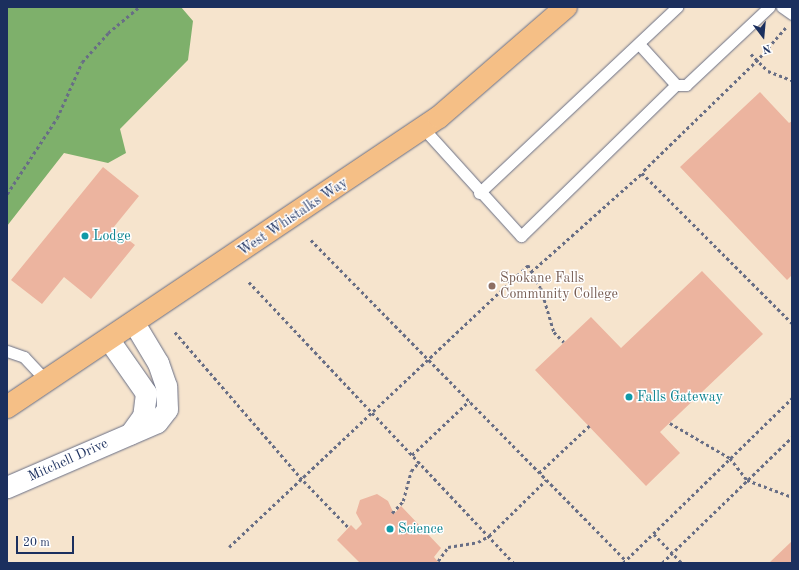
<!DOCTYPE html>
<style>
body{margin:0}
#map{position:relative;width:799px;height:570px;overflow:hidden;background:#f6e4cd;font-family:"Old Standard TT",serif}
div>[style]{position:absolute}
.forest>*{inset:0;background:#7eb06b}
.building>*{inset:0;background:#ecb49f}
.path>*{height:2.5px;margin-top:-1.25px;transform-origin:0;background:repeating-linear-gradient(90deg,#686e85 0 3px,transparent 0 6px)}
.roads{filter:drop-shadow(0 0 1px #686e85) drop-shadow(0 0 1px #686e85)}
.service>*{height:11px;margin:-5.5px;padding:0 5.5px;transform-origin:5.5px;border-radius:5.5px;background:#fff}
.minor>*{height:21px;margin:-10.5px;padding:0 10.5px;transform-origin:10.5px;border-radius:10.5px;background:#fff}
.primary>*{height:22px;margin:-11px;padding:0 11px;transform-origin:11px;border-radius:11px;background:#f5bf86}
.dots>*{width:11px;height:11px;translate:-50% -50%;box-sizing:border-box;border:2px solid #fff;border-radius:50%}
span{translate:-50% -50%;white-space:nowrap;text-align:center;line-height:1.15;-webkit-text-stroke:3px #fff;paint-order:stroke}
.street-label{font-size:14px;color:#1b2f5e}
.culture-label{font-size:14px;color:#0d838f}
.left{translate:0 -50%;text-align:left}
.education-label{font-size:14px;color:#785e54}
.frame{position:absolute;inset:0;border:8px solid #1b2f5e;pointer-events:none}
.north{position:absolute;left:743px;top:16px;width:40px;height:40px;-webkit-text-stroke:3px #fff;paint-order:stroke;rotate:164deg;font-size:11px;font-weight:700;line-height:16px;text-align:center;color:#1b2f5e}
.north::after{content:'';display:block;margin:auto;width:14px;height:18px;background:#1b2f5e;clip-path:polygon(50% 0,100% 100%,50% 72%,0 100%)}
.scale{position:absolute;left:16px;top:536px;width:58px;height:18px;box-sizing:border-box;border:2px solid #1b2f5e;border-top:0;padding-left:5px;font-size:12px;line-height:14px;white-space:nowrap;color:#1b2f5e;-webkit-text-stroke:3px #fff;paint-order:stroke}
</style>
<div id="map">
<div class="forest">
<i style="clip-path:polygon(7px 7px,181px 7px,193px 21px,188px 60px,120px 129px,126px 153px,108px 163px,64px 153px,7px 226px)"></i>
</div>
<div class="building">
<i style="clip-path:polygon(760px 92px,789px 123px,792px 121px,792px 275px,787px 280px,680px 167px)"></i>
<i style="clip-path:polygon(103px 167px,139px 196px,113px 228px,135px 245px,91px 299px,64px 277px,42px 304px,11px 280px)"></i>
<i style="clip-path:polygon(702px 271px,763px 334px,660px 432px,680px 453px,646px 486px,535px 370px,591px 317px,621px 348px)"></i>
<i style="clip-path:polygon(377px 494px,388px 501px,394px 514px,401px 506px,441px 548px,434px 557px,439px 563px,360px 563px,337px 540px,351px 525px,356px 530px,362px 524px,356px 513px,360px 500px)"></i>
<i style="clip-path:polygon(792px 541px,792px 563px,769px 563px)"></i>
</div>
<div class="path">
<i style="left:786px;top:28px;width:43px;rotate:131.2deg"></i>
<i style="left:758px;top:60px;width:162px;rotate:135.8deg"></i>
<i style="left:642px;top:173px;width:212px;rotate:45deg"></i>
<i style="left:751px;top:54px;width:24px;rotate:45deg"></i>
<i style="left:768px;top:71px;width:26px;rotate:21deg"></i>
<i style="left:7px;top:194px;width:91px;rotate:-56.7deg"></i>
<i style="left:57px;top:118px;width:61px;rotate:-65.9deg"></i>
<i style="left:82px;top:62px;width:39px;rotate:-48deg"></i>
<i style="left:108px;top:33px;width:40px;rotate:-40deg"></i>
<i style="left:311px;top:240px;width:448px;rotate:45.5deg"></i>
<i style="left:531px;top:272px;width:149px;rotate:-41.7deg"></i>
<i style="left:249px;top:282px;width:386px;rotate:46.7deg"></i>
<i style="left:175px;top:332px;width:191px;rotate:49.2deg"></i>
<i style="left:300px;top:477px;width:71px;rotate:46.1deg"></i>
<i style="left:670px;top:423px;width:69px;rotate:30.3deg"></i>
<i style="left:730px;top:458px;width:28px;rotate:52deg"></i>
<i style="left:747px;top:480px;width:48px;rotate:20.7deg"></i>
<i style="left:412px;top:455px;width:79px;rotate:-43.5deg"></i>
<i style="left:539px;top:473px;width:69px;rotate:-43.2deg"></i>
<i style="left:392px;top:513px;width:16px;rotate:-47deg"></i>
<i style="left:403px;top:501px;width:31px;rotate:-75deg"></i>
<i style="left:411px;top:471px;width:12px;rotate:-48deg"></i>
<i style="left:654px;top:534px;width:40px;rotate:46deg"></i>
<i style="left:229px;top:547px;width:411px;rotate:-43.3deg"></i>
<i style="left:528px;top:265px;width:26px;rotate:61deg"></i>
<i style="left:541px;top:288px;width:46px;rotate:73.5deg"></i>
<i style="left:554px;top:332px;width:14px;rotate:45deg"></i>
<i style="left:438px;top:561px;width:17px;rotate:-54deg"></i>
<i style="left:448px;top:547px;width:30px;rotate:-9deg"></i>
<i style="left:478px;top:542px;width:13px;rotate:-29deg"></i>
<i style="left:489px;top:536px;width:80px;rotate:-44.5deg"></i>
<i style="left:623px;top:563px;width:236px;rotate:-44.3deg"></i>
<i style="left:662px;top:563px;width:181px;rotate:-44.1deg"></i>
</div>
<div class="roads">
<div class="service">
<i style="left:782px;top:7px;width:12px;rotate:35deg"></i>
<i style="left:639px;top:44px;width:55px;rotate:47.9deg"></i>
<i style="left:676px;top:85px;width:10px"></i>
<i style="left:686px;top:85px;width:114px;rotate:-43.2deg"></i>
<i style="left:423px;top:128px;width:146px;rotate:47.8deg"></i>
<i style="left:521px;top:236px;width:216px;rotate:-44.3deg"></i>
<i style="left:479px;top:193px;width:272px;rotate:-43.2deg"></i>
<i style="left:7px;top:351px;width:18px;rotate:19deg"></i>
<i style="left:24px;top:357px;width:34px;rotate:47deg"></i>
</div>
<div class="minor">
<i style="left:109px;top:340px;width:65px;rotate:55.1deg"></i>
<i style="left:146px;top:393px;width:23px;rotate:97deg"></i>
<i style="left:143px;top:416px;width:22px;rotate:126deg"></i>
<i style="left:7px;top:487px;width:163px;rotate:-23.4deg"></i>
<i style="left:157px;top:422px;width:16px;rotate:-52deg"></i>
<i style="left:167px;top:409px;width:23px;rotate:-92deg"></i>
<i style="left:166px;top:386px;width:24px;rotate:-109deg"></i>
<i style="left:158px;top:363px;width:47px;rotate:-121deg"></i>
</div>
<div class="primary">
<i style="left:7px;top:407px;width:520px;rotate:-33.87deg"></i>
<i style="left:439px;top:117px;width:168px;rotate:-40.9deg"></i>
</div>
</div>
<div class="dots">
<i style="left:85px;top:236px;background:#0f9aa8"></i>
<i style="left:492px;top:286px;background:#8d6e63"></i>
<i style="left:629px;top:397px;background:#0f9aa8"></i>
<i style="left:390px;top:529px;background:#0f9aa8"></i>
</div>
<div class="street-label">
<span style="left:293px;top:217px;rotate:-34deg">West Whistalks Way</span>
<span style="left:68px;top:460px;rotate:-24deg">Mitchell Drive</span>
</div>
<div class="culture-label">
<span class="left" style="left:93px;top:236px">Lodge</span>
<span class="left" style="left:637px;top:397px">Falls Gateway</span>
<span class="left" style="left:398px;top:529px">Science</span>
</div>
<div class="education-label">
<span class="left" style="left:500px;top:286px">Spokane Falls<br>Community College</span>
</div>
<div class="frame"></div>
<div class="north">N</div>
<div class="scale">20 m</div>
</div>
